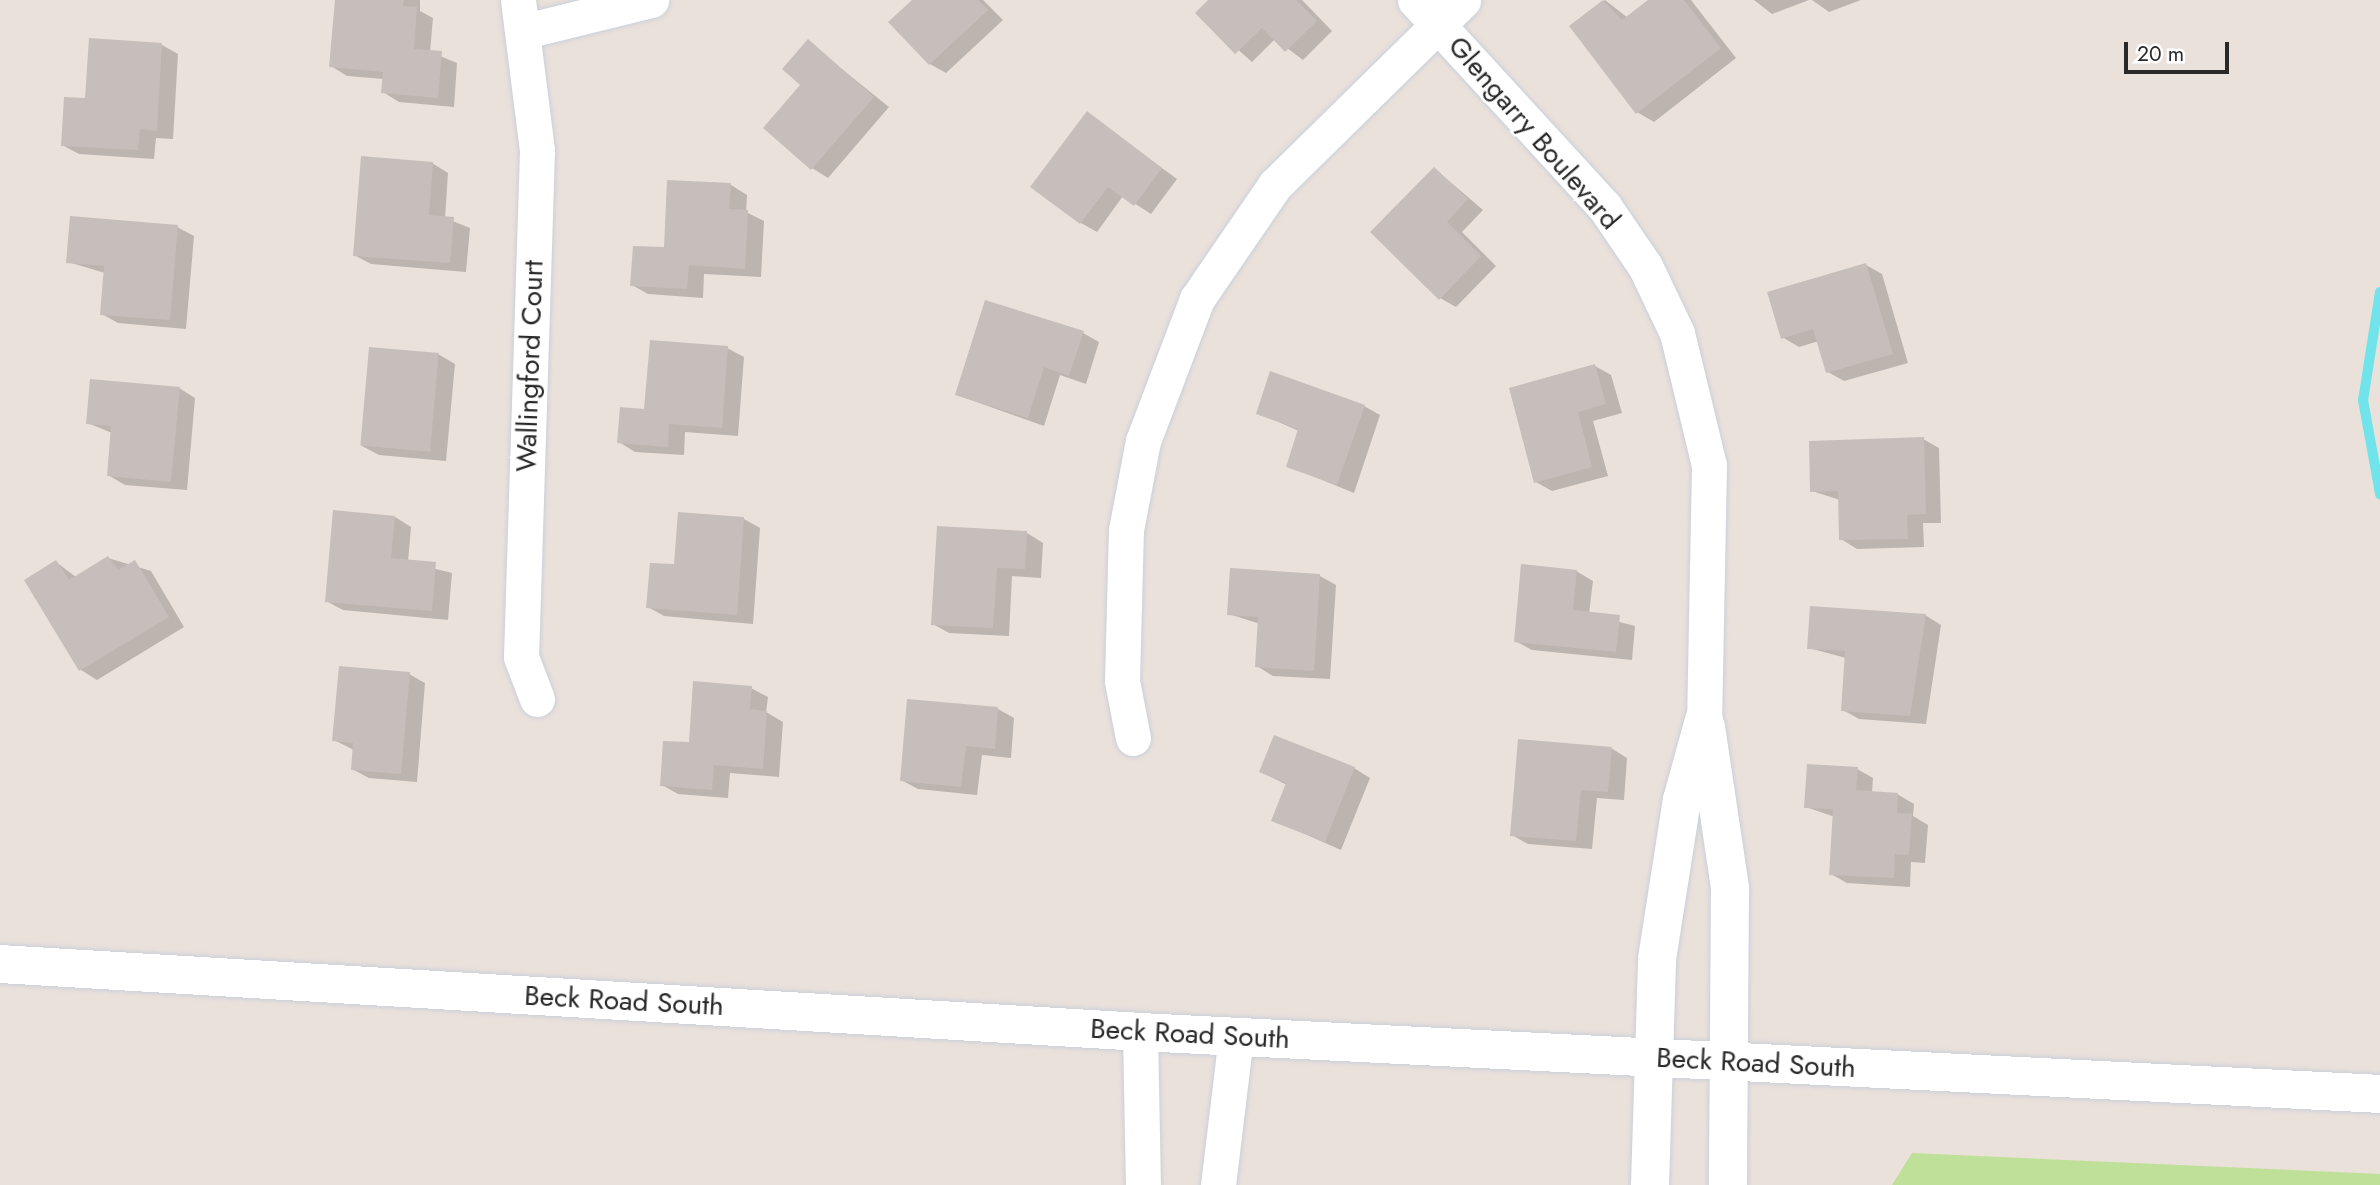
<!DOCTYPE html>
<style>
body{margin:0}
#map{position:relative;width:2380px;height:1185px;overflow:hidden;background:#ebe1db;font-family:Jost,sans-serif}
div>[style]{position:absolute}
.green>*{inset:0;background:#bfe098}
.shadow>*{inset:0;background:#0003}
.stream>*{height:10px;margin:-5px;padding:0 5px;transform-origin:5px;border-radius:5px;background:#70e3eb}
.building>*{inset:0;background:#c6beba;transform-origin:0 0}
.roads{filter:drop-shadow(0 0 2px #c9d0da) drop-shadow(0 0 2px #c9d0da)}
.minor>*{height:35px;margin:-17.5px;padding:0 17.5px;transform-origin:17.5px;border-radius:17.5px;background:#fff}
.tertiary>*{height:38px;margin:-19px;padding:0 19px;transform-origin:19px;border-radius:19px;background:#fff}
.secondary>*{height:38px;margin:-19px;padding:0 19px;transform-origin:19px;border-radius:19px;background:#fff}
span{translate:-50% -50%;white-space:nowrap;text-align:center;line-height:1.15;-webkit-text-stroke:5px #fff;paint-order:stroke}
.street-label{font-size:28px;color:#292929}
.scale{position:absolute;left:2124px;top:42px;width:105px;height:32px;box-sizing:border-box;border:4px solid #292929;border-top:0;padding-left:9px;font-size:21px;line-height:24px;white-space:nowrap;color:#292929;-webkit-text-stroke:5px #fff;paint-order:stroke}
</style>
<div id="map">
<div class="green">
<i style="clip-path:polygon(1912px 1153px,2380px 1174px,2380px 1185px,1892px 1185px)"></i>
</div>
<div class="shadow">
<i style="clip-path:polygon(337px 0,420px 0,420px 11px,433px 18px,430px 52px,457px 63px,454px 107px,399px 102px,383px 92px,384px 79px,347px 76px,331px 66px)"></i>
<i style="clip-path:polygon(915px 0,983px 0,1003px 20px,946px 73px,930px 64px)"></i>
<i style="clip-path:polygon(1210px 0,1302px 0,1332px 31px,1303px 60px,1275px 39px,1252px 62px,1197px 13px)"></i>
<i style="clip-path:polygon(1605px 0,1628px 18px,1651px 0,1691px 0,1736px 58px,1654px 122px,1637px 112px,1572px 26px)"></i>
<i style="clip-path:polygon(1754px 0,1809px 0,1772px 14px)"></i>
<i style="clip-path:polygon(1812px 0,1861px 0,1829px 12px)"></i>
<i style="clip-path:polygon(808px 42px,889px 107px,828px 178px,812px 168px,803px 85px)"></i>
<i style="clip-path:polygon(162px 45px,178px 54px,173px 139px,156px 138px,154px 159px,79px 154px,62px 145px,87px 100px)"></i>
<i style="clip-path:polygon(1088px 114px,1177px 179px,1151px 214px,1123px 196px,1097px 232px,1081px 223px)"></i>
<i style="clip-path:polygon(432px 163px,448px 173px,445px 218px,470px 228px,466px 272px,371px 264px,354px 255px)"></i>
<i style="clip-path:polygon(1435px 169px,1483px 210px,1462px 232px,1496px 266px,1456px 307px,1440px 298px)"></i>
<i style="clip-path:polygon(731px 185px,747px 195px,746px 212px,764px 221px,761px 277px,704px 274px,703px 298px,648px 294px,632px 285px)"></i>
<i style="clip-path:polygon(177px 227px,194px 236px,186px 329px,118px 323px,102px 314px,105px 273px,68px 262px)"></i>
<i style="clip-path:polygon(1866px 265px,1882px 274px,1908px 363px,1844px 381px,1828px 372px,1819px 341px,1799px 347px,1782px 337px)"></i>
<i style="clip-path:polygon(1083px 333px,1099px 342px,1086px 384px,1060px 375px,1044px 426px,957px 395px)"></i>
<i style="clip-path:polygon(727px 348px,744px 357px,738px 436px,685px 432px,684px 455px,635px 452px,619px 442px,646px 411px)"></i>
<i style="clip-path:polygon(438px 354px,455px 364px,446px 461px,379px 455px,362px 446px)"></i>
<i style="clip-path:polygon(1595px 366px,1611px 375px,1622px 413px,1593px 421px,1608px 476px,1552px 491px,1536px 482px)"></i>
<i style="clip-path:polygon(179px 388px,195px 398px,187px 490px,125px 485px,108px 475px,112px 433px,88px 423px)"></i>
<i style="clip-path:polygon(1364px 406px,1380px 415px,1354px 493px,1288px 466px,1299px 431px,1258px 413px)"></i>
<i style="clip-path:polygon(1923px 439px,1939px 448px,1941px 523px,1923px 523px,1924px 547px,1857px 549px,1841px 539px,1840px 500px,1812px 491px)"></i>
<i style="clip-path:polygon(395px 517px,411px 527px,408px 562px,452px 573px,448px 620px,343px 610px,326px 601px)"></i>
<i style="clip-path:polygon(744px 519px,760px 528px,753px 624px,664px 616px,648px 607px,676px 566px)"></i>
<i style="clip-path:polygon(1027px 533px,1043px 543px,1041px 578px,1012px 576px,1009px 636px,949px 633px,933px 624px)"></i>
<i style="clip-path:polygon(108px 558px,151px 571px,184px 627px,97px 680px,81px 670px,26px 580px,56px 562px,76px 577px)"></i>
<i style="clip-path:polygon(1231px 570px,1320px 576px,1336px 585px,1330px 679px,1273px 676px,1257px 666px,1260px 624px,1229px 614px)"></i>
<i style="clip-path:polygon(1576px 571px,1593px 581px,1589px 614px,1635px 626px,1632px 660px,1532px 650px,1515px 641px)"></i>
<i style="clip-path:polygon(1925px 615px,1941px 625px,1926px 724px,1859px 719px,1843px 710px,1846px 658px,1809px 648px)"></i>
<i style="clip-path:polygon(409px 674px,425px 683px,417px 782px,369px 778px,352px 769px,354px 750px,334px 740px)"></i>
<i style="clip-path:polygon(751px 688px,768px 697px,766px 712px,783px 722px,779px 777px,730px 773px,728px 798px,678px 794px,662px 785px,691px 744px)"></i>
<i style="clip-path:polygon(909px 701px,998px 709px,1014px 718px,1011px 758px,982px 755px,977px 795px,918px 789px,901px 780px)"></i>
<i style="clip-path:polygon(1611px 748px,1627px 758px,1624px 800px,1597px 798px,1592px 849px,1528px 844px,1512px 835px)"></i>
<i style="clip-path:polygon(1354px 768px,1370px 778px,1341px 850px,1273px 820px,1287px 785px,1261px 772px)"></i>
<i style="clip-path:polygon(1857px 769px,1873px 778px,1872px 793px,1897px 794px,1914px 804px,1913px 816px,1928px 825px,1925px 863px,1911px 862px,1910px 887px,1847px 883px,1831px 874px,1835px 817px,1806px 807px)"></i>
</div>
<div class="stream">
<i style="left:2380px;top:292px;width:109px;rotate:98.9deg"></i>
<i style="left:2363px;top:400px;width:96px;rotate:79.7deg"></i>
</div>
<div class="building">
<i style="clip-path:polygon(335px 0,404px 0,403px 6px,417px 7px,414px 49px,442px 51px,438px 98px,381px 93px,383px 72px,329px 67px)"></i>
<i style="clip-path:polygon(912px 0,978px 0,988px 10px,929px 65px,888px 22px)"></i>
<i style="clip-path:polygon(1208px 0,1296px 0,1317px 21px,1285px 52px,1262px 28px,1235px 54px,1195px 13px)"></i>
<i style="clip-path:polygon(1603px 0,1622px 20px,1648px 0,1684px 0,1721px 48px,1636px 114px,1569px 26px)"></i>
<i style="clip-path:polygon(89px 38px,162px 43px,157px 131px,140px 129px,138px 150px,61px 146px,64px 97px,85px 98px)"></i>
<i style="clip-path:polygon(808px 39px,874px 97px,811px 170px,763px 128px,800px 85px,782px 69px)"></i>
<i style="clip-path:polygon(1087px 111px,1162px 168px,1134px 206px,1108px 187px,1080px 224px,1030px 187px)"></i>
<i style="clip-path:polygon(361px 156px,433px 162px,429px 215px,454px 217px,450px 263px,353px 256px)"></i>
<i style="clip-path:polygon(1434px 167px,1468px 199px,1447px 222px,1481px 256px,1439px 300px,1370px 232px)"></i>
<i style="clip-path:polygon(667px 180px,731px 183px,729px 209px,748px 210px,745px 269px,689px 265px,687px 289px,630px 286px,633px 246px,664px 247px)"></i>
<i style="clip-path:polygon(70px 216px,178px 225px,170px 320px,100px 315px,104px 266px,66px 263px)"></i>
<i style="clip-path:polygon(1866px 263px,1893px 354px,1826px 373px,1813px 329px,1781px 339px,1767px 292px)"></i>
<i style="clip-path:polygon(985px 300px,1084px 331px,1069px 376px,1044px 367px,1028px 418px,955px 395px)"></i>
<i style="clip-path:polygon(650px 340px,728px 346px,722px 428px,669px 424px,668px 447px,617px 443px,620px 407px,644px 409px)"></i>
<i style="left:369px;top:347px;width:70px;height:99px;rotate:5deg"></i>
<i style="clip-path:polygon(1595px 364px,1606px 404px,1578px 412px,1592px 467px,1534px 483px,1509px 388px)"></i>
<i style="clip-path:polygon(1270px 371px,1365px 405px,1337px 485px,1286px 467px,1298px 429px,1256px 414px)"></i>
<i style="clip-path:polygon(90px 379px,180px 387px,171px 482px,107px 476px,111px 426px,86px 424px)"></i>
<i style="clip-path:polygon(1924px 437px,1926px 514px,1907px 515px,1908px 539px,1839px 540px,1838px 491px,1810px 492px,1809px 441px)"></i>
<i style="clip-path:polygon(333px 510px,395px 516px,391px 558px,436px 562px,432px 611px,325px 602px)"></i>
<i style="clip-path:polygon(678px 512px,744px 517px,737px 615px,646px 608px,650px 563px,674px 564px)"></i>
<i style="clip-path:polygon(937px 526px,1027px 531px,1025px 569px,997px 568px,993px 628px,931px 625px)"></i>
<i style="clip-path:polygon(108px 556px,118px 570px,135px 560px,169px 617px,79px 671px,24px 580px,56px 560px,69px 580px)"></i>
<i style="clip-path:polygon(1521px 564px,1577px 570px,1573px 610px,1620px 615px,1616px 652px,1514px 642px)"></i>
<i style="clip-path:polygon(1230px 568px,1320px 574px,1314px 671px,1255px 667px,1258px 617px,1227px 615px)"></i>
<i style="clip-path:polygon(1810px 606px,1926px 614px,1910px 716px,1841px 711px,1845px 651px,1807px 649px)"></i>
<i style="clip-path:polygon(339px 666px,410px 672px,401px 774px,351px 770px,353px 743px,332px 741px)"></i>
<i style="clip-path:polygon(693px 681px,752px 686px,750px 709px,767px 711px,763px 769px,714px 765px,712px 790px,660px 786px,663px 741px,689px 742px)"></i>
<i style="clip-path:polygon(907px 699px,998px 707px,995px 749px,966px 746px,961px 787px,900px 781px)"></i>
<i style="clip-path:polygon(1274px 735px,1355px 767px,1325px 842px,1271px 821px,1286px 783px,1259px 772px)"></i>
<i style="clip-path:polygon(1518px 739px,1612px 747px,1608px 792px,1581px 790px,1576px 841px,1510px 836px)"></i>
<i style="clip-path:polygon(1807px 764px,1858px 767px,1856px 790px,1898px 793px,1897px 813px,1912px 814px,1909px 855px,1895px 854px,1894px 878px,1829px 875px,1833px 809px,1804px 808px)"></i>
</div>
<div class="roads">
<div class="minor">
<i style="left:518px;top:0;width:152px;rotate:82.8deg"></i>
<i style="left:537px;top:151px;width:506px;rotate:91.81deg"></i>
<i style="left:521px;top:657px;width:45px;rotate:69.1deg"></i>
<i style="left:1415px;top:0;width:280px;rotate:47.5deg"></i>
<i style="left:1604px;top:206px;width:73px;rotate:55.7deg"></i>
<i style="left:1645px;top:266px;width:74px;rotate:64.5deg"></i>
<i style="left:1677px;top:333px;width:136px;rotate:76.4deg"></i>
<i style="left:1709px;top:465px;width:255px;rotate:91.1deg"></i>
<i style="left:525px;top:31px;width:130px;rotate:-13.8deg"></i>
<i style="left:1133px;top:738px;width:58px;rotate:-100.9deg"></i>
<i style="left:1122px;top:681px;width:151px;rotate:-88.5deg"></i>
<i style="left:1126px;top:530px;width:91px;rotate:-79.2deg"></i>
<i style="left:1143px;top:441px;width:152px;rotate:-69.2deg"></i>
<i style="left:1197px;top:299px;width:138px;rotate:-55.6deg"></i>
<i style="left:1275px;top:185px;width:264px;rotate:-44.5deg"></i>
<i style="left:1140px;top:1032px;width:153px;rotate:88.9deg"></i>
<i style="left:1218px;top:1185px;width:149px;rotate:-83.1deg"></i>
</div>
<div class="tertiary">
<i style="left:1706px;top:727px;width:163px;rotate:81.5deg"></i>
<i style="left:1730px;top:888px;width:297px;rotate:90.4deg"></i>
<i style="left:1650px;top:1185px;width:226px;rotate:-88.2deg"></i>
<i style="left:1657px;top:959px;width:161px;rotate:-81.1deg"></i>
<i style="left:1682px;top:800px;width:83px;rotate:-74.6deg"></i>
</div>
<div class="secondary">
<i style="left:0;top:964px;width:1142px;rotate:3.41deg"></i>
<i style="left:1140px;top:1032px;width:1242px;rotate:2.86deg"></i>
</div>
</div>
<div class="street-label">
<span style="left:1534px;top:133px;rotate:49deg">Glengarry Boulevard</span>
<span style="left:530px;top:366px;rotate:-88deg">Wallingford Court</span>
<span style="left:624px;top:1001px;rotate:3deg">Beck Road South</span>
<span style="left:1190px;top:1034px;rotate:3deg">Beck Road South</span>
<span style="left:1756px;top:1063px;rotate:3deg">Beck Road South</span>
</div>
<div class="scale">20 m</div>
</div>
